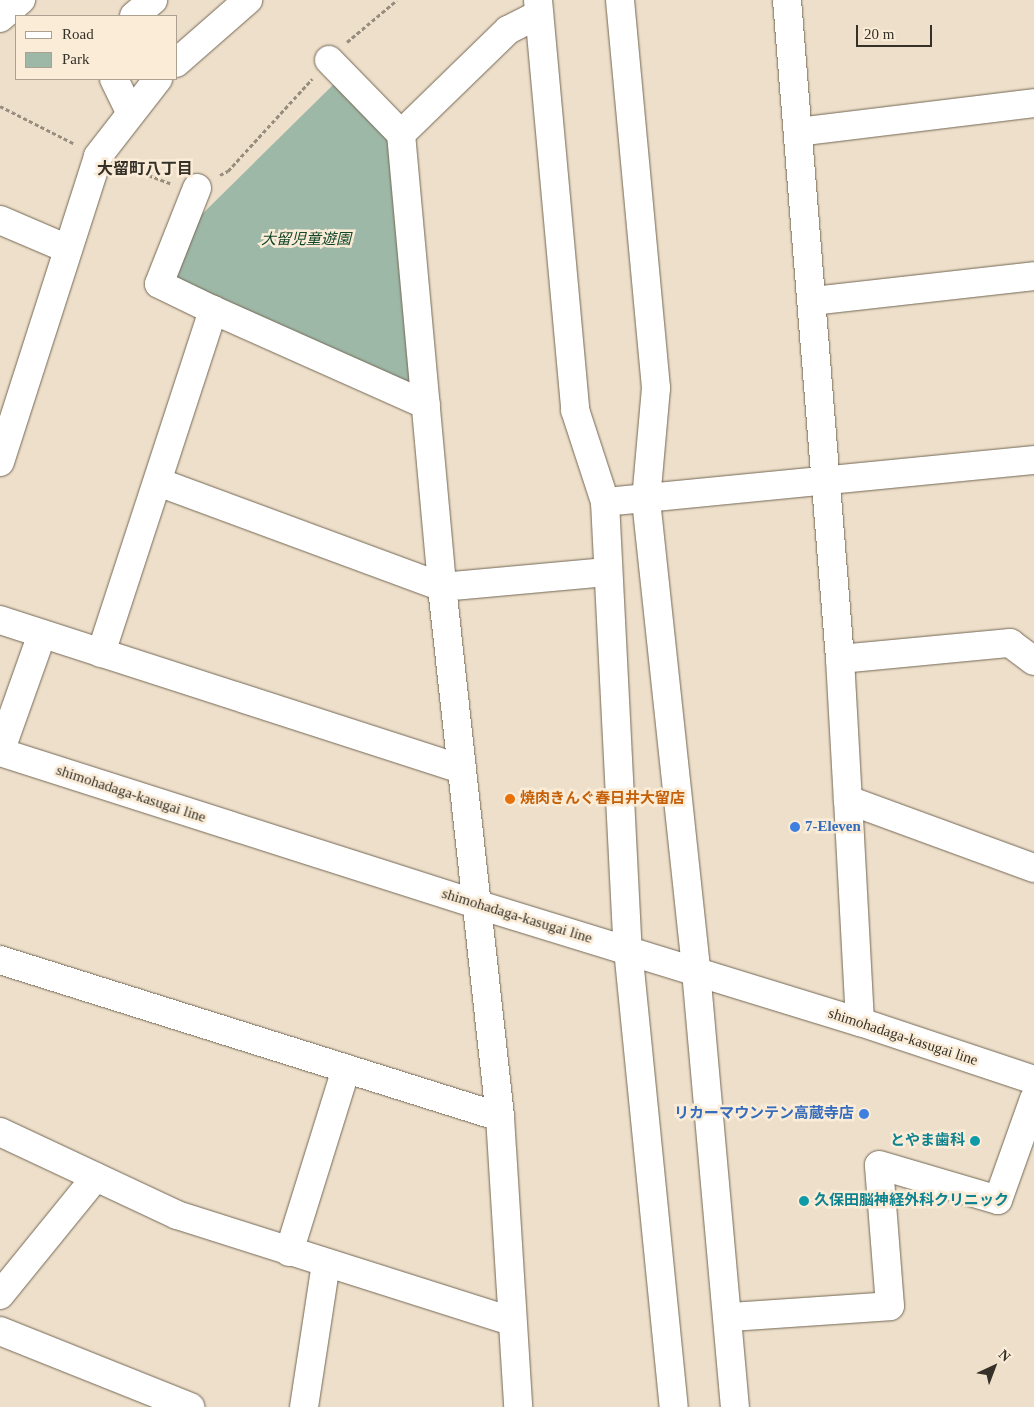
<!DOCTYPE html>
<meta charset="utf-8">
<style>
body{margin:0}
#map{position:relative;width:1034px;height:1407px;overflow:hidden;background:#eddfca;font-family:"Times New Roman","Noto Sans JP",serif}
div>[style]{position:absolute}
.green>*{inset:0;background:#9eb8a7}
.path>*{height:3px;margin-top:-1.5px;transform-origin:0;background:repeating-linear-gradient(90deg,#978d7e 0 4px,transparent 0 6.5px)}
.roads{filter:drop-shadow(0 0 1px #746855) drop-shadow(0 0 1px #746855)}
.minor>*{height:28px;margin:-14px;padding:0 14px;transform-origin:14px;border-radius:14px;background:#fff}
.secondary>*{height:28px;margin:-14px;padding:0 14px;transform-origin:14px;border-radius:14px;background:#fff}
.dots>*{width:14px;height:14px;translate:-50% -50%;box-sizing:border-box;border:2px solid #faecd7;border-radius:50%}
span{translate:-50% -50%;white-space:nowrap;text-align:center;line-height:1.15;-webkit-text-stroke:5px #faecd7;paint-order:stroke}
.park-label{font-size:15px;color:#11452a;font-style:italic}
.street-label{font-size:15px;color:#363128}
.food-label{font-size:15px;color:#c56008;font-weight:700}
.left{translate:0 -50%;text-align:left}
.shop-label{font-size:15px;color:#366cbe;font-weight:700}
.right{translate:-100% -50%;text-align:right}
.culture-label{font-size:15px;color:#0d838f;font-weight:700}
.neighbourhood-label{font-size:16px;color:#363128;font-weight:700}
.legend{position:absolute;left:15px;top:15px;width:162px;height:65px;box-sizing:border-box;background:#faecd7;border:1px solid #aca191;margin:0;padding:6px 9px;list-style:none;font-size:15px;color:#363128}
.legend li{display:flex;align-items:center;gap:10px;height:25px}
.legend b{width:25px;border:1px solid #aca191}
.north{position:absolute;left:969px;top:1342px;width:50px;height:50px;-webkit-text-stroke:4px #faecd7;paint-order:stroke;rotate:43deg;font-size:14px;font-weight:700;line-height:20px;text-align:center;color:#363128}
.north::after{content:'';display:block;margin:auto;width:18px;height:22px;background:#363128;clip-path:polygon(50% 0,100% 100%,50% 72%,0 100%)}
.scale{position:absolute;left:856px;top:25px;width:76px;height:22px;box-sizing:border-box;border:2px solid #363128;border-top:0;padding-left:6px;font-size:15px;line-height:18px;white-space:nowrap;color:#363128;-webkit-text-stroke:4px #faecd7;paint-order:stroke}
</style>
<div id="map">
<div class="green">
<i style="clip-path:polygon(337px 81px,384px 128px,390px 144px,411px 378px,404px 384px,175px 286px,171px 274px,192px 224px)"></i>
</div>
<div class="path">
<i style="left:347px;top:42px;width:65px;rotate:-40deg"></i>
<i style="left:0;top:106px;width:84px;rotate:26.9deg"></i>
<i style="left:124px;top:166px;width:51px;rotate:20.6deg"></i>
<i style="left:220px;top:175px;width:9px;rotate:-27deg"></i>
<i style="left:228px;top:171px;width:125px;rotate:-47.6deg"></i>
</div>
<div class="roads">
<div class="minor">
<i style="left:538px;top:0;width:412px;rotate:84.8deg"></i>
<i style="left:575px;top:410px;width:97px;rotate:71.9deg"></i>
<i style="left:605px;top:502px;width:448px;rotate:87.1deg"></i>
<i style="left:628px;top:949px;width:460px;rotate:84.3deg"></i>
<i style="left:620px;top:0;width:390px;rotate:84.7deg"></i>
<i style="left:656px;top:388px;width:112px;rotate:95.1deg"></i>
<i style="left:646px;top:500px;width:474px;rotate:83.9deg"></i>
<i style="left:696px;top:971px;width:438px;rotate:84.9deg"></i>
<i style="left:787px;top:0;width:661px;rotate:85.4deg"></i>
<i style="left:840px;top:659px;width:141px;rotate:86.8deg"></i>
<i style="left:848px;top:800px;width:198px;rotate:20.1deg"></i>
<i style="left:134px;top:16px;width:25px;rotate:-40deg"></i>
<i style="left:0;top:18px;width:28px;rotate:-41deg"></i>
<i style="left:329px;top:60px;width:103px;rotate:45.8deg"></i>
<i style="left:401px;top:134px;width:455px;rotate:84.8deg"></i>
<i style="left:442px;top:587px;width:533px;rotate:83.75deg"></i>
<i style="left:500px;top:1117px;width:291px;rotate:86.4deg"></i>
<i style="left:176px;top:63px;width:96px;rotate:-41.2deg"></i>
<i style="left:114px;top:79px;width:37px;rotate:64deg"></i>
<i style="left:798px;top:132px;width:238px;rotate:-7deg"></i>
<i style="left:401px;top:134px;width:149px;rotate:-44.2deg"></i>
<i style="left:508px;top:30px;width:35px;rotate:-27deg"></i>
<i style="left:197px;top:188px;width:103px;rotate:111.6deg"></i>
<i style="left:159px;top:284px;width:60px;rotate:25.7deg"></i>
<i style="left:0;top:220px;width:74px;rotate:23.1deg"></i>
<i style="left:812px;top:301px;width:223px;rotate:-6.4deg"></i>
<i style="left:0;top:462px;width:321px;rotate:-72.2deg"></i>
<i style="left:98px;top:156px;width:98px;rotate:-52.1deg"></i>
<i style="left:158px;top:482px;width:303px;rotate:20.3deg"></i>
<i style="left:442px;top:587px;width:165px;rotate:-5.2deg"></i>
<i style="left:605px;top:502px;width:431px;rotate:-5.6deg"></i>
<i style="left:0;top:620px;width:485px;rotate:17.9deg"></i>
<i style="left:101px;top:653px;width:361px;rotate:-71.9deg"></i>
<i style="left:213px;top:310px;width:233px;rotate:24deg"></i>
<i style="left:840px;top:659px;width:171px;rotate:-5.4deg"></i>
<i style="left:1010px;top:643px;width:30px;rotate:37deg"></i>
<i style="left:0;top:752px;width:125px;rotate:-70.4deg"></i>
<i style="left:848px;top:800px;width:222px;rotate:86.9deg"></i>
<i style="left:0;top:960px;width:524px;rotate:17.43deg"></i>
<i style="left:0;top:1132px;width:195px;rotate:25.1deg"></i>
<i style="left:177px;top:1215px;width:350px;rotate:17.6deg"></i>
<i style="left:289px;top:1252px;width:192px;rotate:-72.7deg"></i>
<i style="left:0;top:1295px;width:152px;rotate:-50.9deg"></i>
<i style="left:730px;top:1317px;width:160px;rotate:-3.9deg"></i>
<i style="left:890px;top:1306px;width:141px;rotate:-94.5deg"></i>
<i style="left:879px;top:1165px;width:124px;rotate:16.4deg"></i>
<i style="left:998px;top:1200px;width:107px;rotate:-70.4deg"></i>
<i style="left:0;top:1331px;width:205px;rotate:21.8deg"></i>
<i style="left:304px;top:1407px;width:145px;rotate:-81.3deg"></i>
</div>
<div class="secondary">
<i style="left:0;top:752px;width:503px;rotate:17.71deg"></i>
<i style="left:479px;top:905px;width:399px;rotate:17.1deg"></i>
<i style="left:860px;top:1022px;width:183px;rotate:18.4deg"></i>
</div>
</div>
<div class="dots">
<i style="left:510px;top:799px;background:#e8710a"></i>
<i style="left:795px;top:827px;background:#3f7fe0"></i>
<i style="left:864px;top:1114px;background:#3f7fe0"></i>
<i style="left:975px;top:1141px;background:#0f9aa8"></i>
<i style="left:804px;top:1201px;background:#0f9aa8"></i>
</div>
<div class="park-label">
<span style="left:306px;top:240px">大留児童遊園</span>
</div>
<div class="street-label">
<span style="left:131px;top:794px;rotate:18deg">shimohadaga-kasugai line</span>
<span style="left:517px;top:916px;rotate:17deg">shimohadaga-kasugai line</span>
<span style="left:903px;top:1037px;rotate:18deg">shimohadaga-kasugai line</span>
</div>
<div class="food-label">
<span class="left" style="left:520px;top:799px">焼肉きんぐ春日井大留店</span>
</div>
<div class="shop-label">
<span class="left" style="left:805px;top:827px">7-Eleven</span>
<span class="right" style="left:854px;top:1114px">リカーマウンテン高蔵寺店</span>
</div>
<div class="culture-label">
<span class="right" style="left:965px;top:1141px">とやま歯科</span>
<span class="left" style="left:814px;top:1201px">久保田脳神経外科クリニック</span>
</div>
<div class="neighbourhood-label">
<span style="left:145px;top:169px">大留町八丁目</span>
</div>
<ul class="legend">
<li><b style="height:6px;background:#fff"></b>Road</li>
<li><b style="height:14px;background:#9eb8a7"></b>Park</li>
</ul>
<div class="north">N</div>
<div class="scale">20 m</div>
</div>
